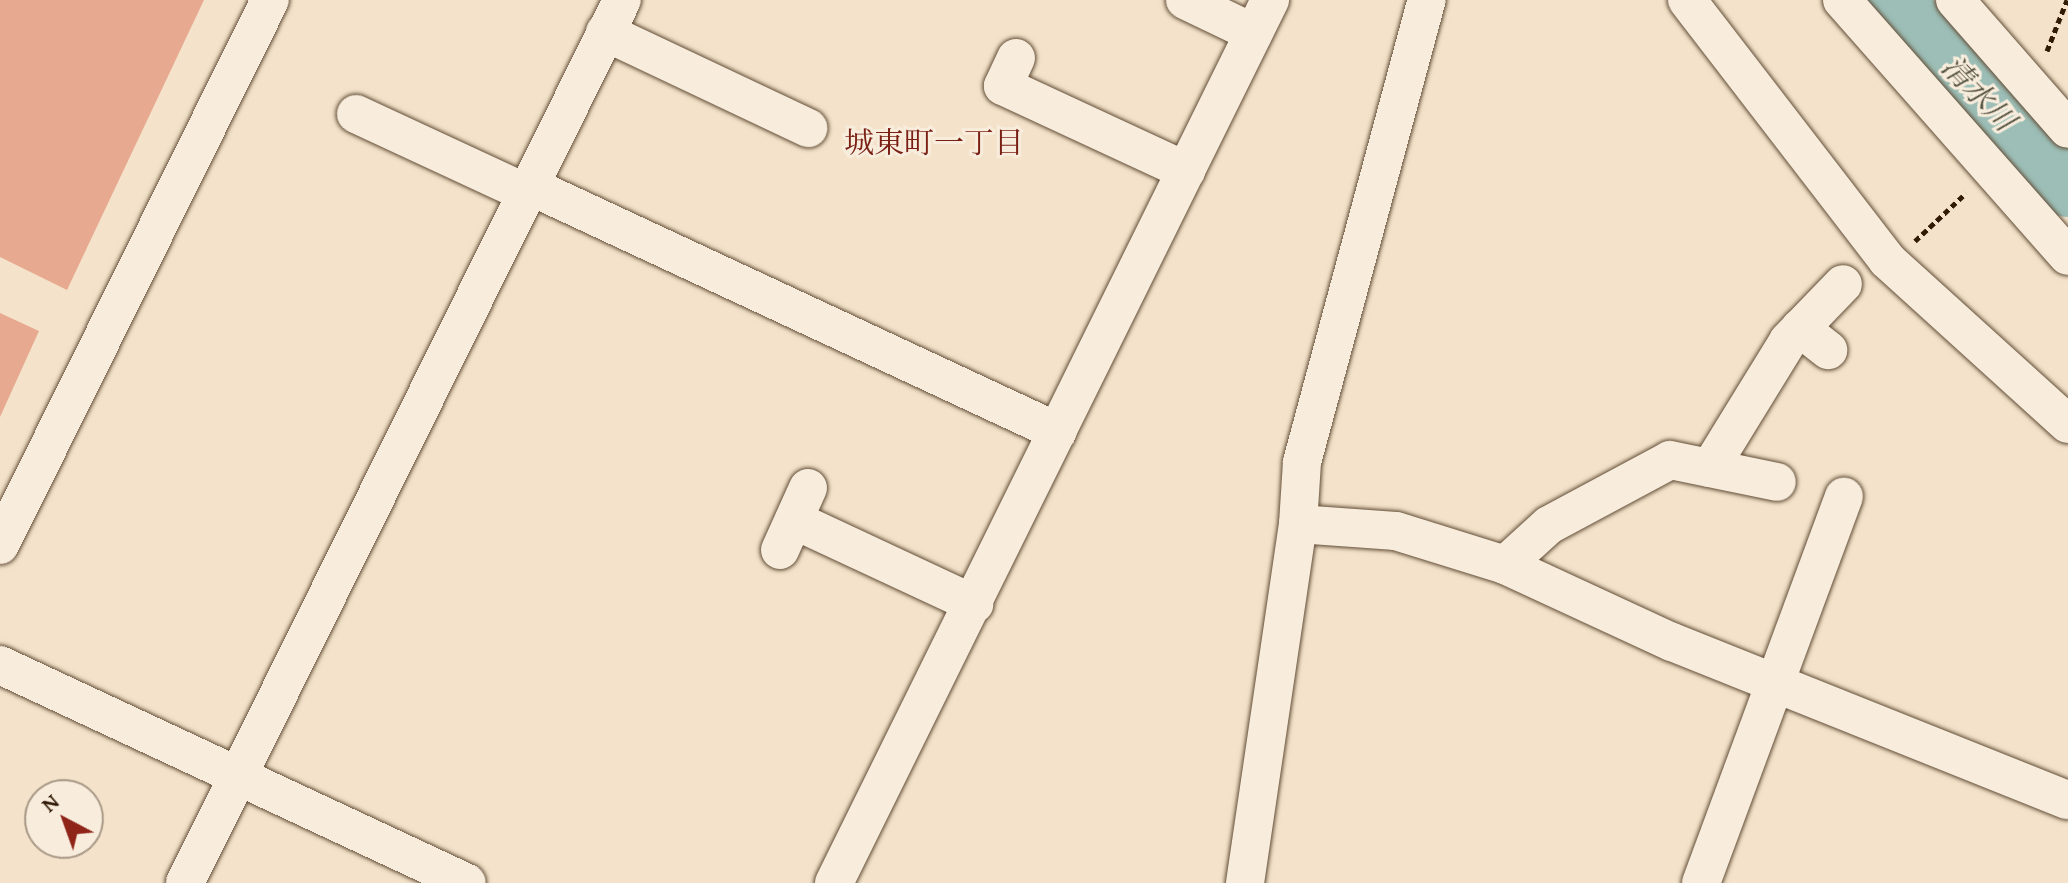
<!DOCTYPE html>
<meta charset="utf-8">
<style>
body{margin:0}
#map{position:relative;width:2068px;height:883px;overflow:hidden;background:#f4e3ca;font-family:"Gentium Book Plus","Noto Serif JP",serif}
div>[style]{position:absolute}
.river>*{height:62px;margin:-31px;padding:0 31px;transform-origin:31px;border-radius:31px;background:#9cbeb6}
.building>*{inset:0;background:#e7aa91}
.path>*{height:5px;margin-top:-2.5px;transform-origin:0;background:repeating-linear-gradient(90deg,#321b06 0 6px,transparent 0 10px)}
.roads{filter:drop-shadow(0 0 2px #624d37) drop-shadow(0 0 2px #624d37)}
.minor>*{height:38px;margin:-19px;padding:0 19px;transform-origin:19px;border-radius:19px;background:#f8eddd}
span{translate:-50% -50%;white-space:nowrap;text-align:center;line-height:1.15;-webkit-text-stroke:6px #f8eddd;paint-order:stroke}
.water-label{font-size:30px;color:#575444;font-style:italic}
.neighbourhood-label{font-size:30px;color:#7a1f14}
.north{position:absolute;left:24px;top:779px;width:80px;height:80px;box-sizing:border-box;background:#f8eddd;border:2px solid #a99987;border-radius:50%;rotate:319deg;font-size:22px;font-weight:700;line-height:32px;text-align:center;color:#321b06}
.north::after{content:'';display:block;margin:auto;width:28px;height:36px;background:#8f2418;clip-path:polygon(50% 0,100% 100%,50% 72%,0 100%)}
</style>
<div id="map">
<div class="river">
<i style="left:1891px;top:0;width:257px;rotate:46.4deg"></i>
</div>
<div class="building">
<i style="clip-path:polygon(0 0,204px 0,67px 290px,0 257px)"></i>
<i style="clip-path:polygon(0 313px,39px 331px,0 417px)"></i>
</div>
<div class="path">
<i style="left:2047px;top:51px;width:55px;rotate:-68.6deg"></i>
<i style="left:1915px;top:241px;width:70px;rotate:-43.3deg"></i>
</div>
<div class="roads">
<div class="minor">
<i style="left:1185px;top:0;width:76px;rotate:25.6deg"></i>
<i style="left:1687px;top:0;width:328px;rotate:52.4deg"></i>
<i style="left:1887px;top:260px;width:244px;rotate:42.2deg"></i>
<i style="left:1842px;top:0;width:341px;rotate:48.6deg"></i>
<i style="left:1955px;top:0;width:171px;rotate:48.8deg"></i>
<i style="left:605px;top:32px;width:225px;rotate:25.3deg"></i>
<i style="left:1016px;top:58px;width:31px;rotate:115deg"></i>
<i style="left:1003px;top:86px;width:202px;rotate:24.9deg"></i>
<i style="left:356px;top:114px;width:187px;rotate:24.9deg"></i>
<i style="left:530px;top:186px;width:582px;rotate:24.98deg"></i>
<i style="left:1800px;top:328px;width:36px;rotate:38deg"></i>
<i style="left:1710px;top:468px;width:149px;rotate:-58.4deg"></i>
<i style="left:1788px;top:341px;width:79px;rotate:-46deg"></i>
<i style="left:794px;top:520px;width:199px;rotate:25deg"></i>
<i style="left:1298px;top:524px;width:98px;rotate:4.1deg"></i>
<i style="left:1396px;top:531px;width:114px;rotate:17.3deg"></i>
<i style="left:1505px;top:565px;width:184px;rotate:24.8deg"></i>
<i style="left:1672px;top:642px;width:426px;rotate:21.8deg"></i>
<i style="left:0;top:545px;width:608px;rotate:-63.65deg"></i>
<i style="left:780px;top:550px;width:68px;rotate:-65.7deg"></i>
<i style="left:1505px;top:565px;width:59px;rotate:-42.3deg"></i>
<i style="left:1549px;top:525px;width:137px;rotate:-28.2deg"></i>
<i style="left:1670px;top:460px;width:109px;rotate:11.6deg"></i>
<i style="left:0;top:665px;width:515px;rotate:25.02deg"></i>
<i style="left:185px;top:883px;width:985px;rotate:-63.67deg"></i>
<i style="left:834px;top:883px;width:985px;rotate:-63.72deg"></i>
<i style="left:1245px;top:883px;width:363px;rotate:-81.6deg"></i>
<i style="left:1298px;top:524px;width:62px;rotate:-86.3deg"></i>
<i style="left:1302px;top:462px;width:479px;rotate:-74.9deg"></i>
<i style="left:1701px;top:883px;width:412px;rotate:-69.7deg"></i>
</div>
</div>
<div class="water-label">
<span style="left:1979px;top:93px;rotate:46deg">清水川</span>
</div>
<div class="neighbourhood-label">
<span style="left:934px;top:142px">城東町一丁目</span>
</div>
<div class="north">N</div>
</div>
